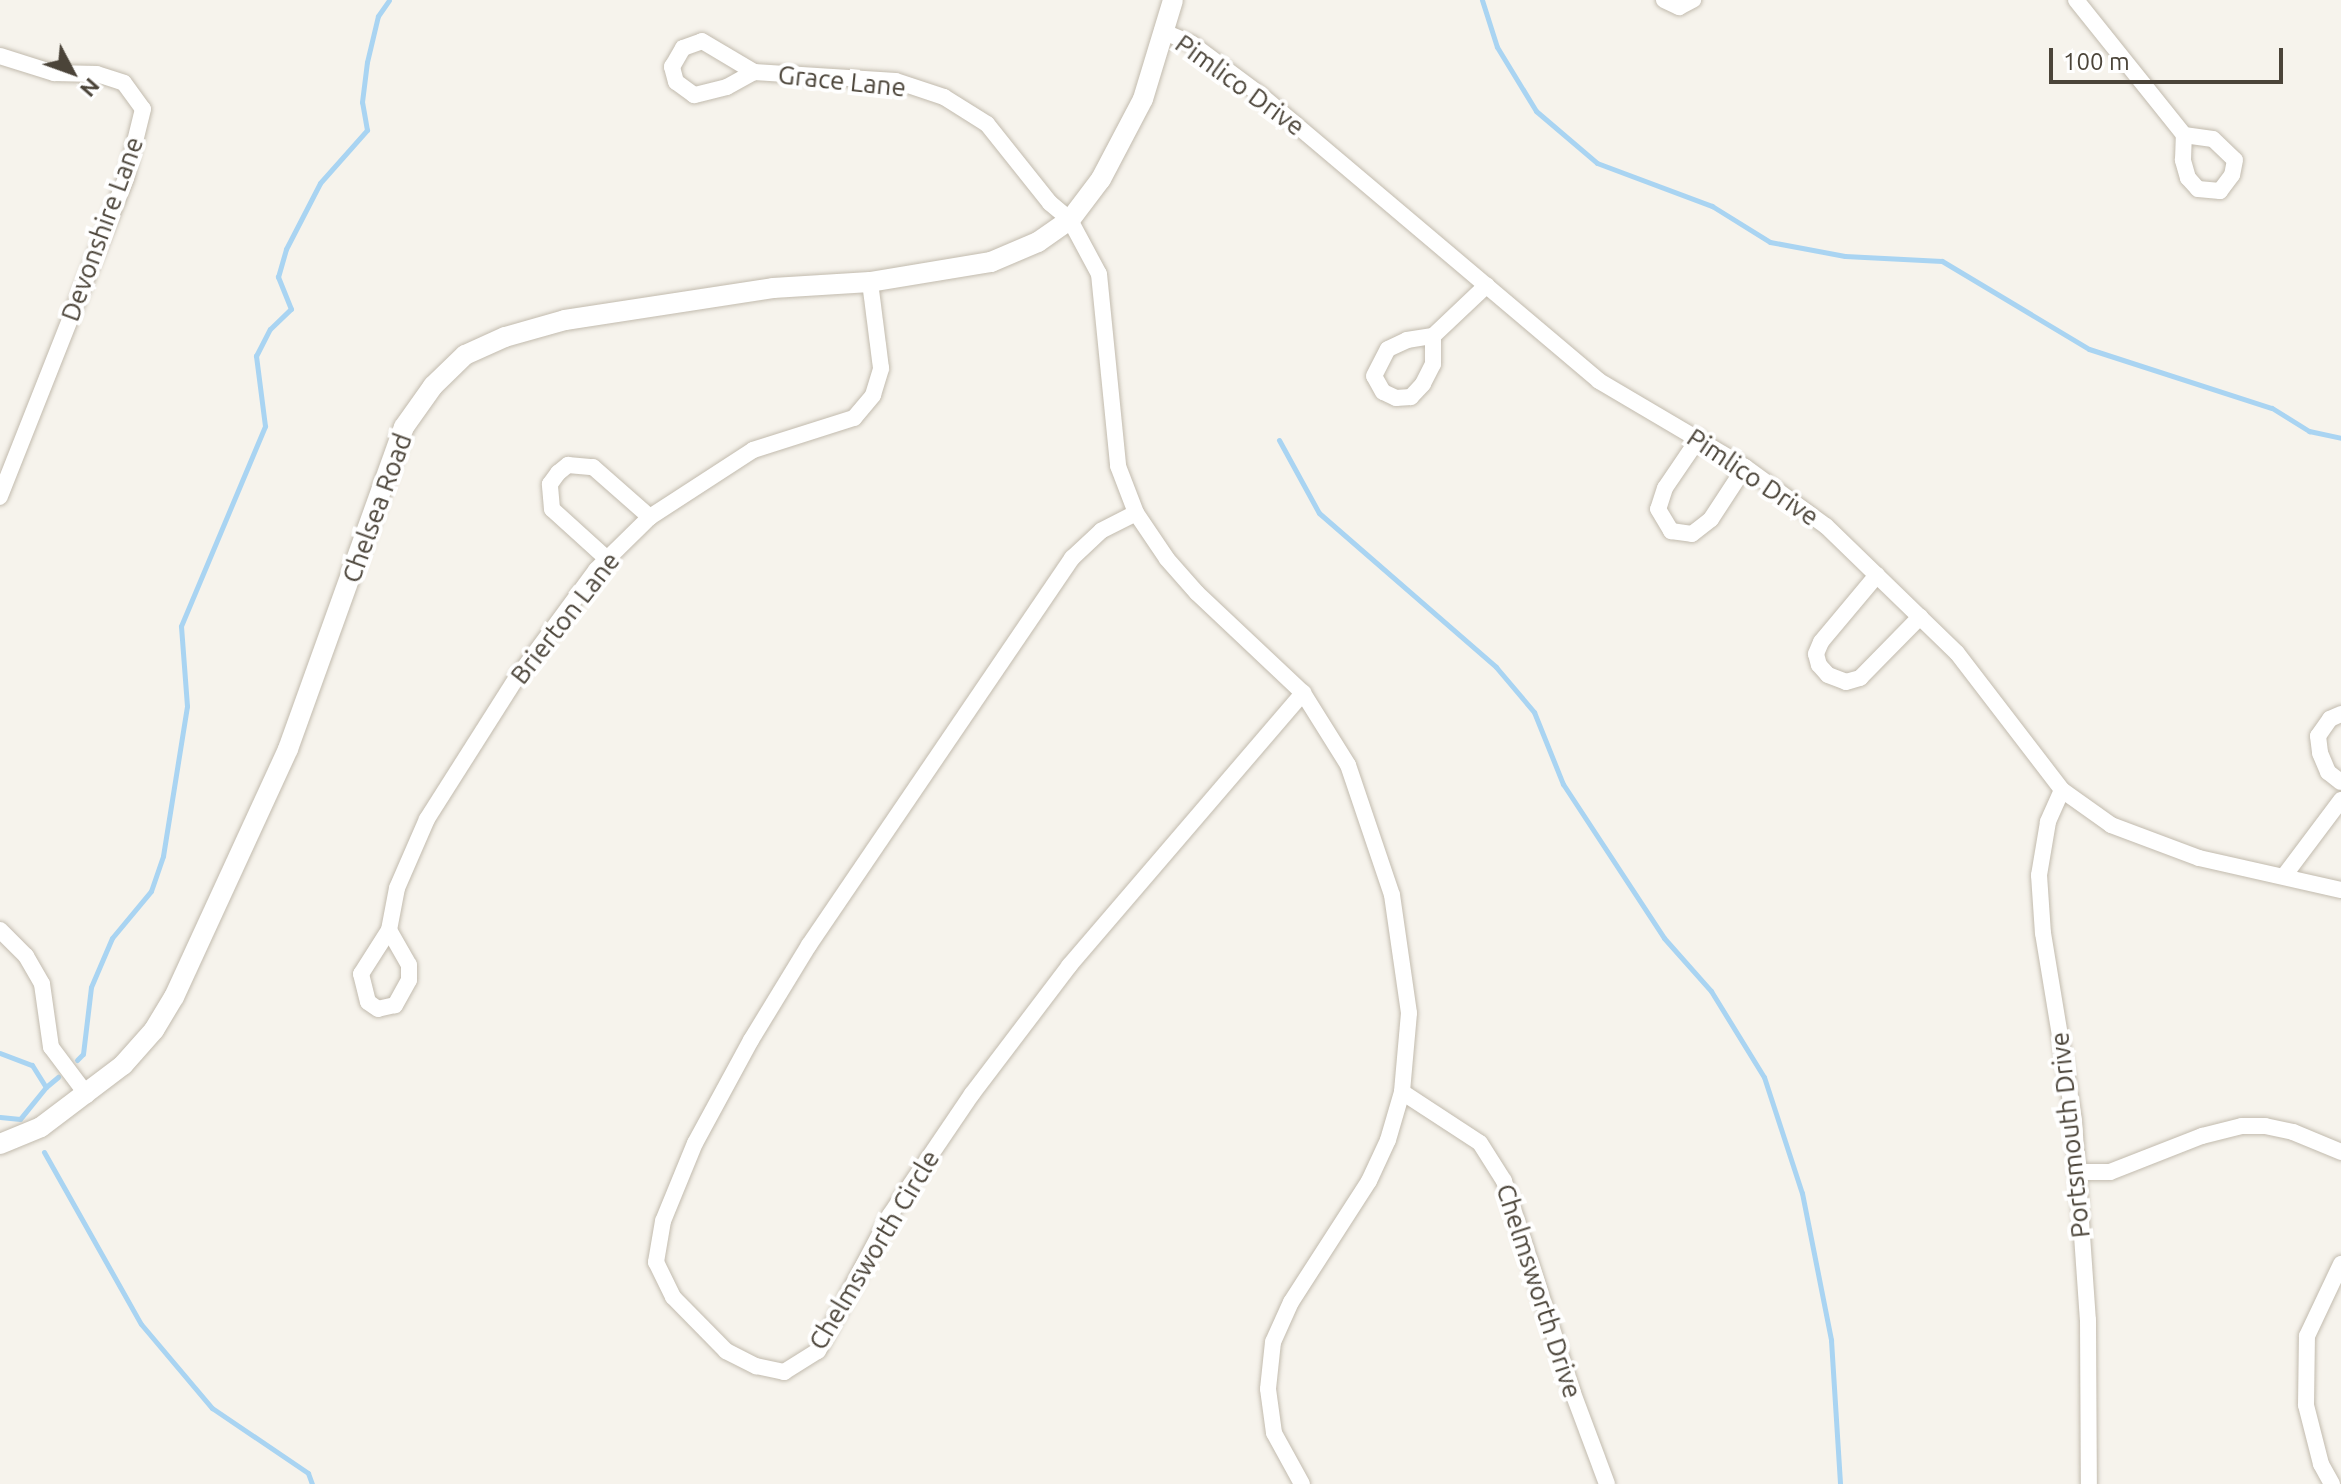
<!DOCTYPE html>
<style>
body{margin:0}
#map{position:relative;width:2341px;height:1484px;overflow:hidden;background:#f6f3ec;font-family:Ubuntu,sans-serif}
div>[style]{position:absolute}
.stream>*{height:5px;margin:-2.5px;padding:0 2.5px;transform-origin:2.5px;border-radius:2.5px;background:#a9d4f2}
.roads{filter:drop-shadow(0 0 2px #c2bbae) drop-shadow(0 0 2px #c2bbae)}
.minor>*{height:16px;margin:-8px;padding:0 8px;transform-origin:8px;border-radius:8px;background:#fff}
.tertiary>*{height:20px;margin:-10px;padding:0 10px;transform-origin:10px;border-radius:10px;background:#fff}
span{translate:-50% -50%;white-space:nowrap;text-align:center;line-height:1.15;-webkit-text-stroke:8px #fff;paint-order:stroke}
.street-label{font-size:26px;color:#4b4439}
.north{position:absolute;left:32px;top:32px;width:80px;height:80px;-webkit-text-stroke:6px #fff;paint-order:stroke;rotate:131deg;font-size:22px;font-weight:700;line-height:32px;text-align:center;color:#4b4439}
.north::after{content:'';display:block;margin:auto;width:28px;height:36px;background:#4b4439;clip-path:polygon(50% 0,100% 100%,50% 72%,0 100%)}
.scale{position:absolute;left:2049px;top:48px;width:234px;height:36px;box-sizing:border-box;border:4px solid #4b4439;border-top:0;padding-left:10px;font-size:24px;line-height:28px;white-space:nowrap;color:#4b4439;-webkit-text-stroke:6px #fff;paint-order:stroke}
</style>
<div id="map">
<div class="stream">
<i style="left:1482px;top:0;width:49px;rotate:72.3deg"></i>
<i style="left:1497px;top:47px;width:75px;rotate:58.6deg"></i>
<i style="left:1536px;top:111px;width:80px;rotate:40.4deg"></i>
<i style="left:1597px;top:163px;width:123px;rotate:20.5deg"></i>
<i style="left:1712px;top:206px;width:68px;rotate:31.8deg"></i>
<i style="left:1770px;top:242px;width:76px;rotate:10.6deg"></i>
<i style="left:1845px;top:256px;width:97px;rotate:3deg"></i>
<i style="left:1942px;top:261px;width:171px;rotate:30.9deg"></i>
<i style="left:2089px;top:349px;width:192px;rotate:17.9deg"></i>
<i style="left:2272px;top:408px;width:44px;rotate:31.9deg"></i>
<i style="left:2309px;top:431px;width:33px;rotate:12deg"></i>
<i style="left:1279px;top:440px;width:83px;rotate:61.3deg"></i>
<i style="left:1319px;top:513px;width:235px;rotate:41deg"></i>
<i style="left:1496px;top:667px;width:59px;rotate:49.8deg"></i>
<i style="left:1534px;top:712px;width:78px;rotate:68.1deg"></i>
<i style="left:1563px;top:784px;width:184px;rotate:56.7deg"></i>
<i style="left:1664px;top:938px;width:71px;rotate:48.4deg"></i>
<i style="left:1711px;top:991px;width:101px;rotate:58.4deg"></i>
<i style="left:1764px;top:1077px;width:122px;rotate:71.9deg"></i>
<i style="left:1802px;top:1193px;width:150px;rotate:78.8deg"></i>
<i style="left:1831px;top:1340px;width:144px;rotate:86.4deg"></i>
<i style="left:0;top:1053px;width:34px;rotate:21deg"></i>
<i style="left:32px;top:1065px;width:26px;rotate:58deg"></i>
<i style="left:46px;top:1087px;width:41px;rotate:129.1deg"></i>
<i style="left:20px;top:1119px;width:20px;rotate:-174deg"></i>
<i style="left:77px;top:1060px;width:8px;rotate:-45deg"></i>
<i style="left:83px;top:1054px;width:67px;rotate:-83.2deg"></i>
<i style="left:91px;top:987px;width:53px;rotate:-66.8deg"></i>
<i style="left:112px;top:938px;width:61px;rotate:-50.3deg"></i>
<i style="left:151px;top:891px;width:37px;rotate:-71deg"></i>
<i style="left:163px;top:856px;width:152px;rotate:-80.9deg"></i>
<i style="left:187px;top:706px;width:80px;rotate:-94.3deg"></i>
<i style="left:181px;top:626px;width:217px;rotate:-67.2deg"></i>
<i style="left:265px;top:426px;width:71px;rotate:-97.3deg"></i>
<i style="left:256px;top:356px;width:30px;rotate:-63deg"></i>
<i style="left:270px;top:329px;width:29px;rotate:-44deg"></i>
<i style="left:291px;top:309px;width:35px;rotate:-112deg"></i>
<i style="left:278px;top:277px;width:29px;rotate:-74deg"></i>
<i style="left:286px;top:249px;width:74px;rotate:-62.7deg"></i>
<i style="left:320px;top:183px;width:71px;rotate:-48.4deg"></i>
<i style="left:367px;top:130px;width:28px;rotate:-100deg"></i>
<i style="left:362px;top:102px;width:40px;rotate:-82.9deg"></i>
<i style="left:367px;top:62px;width:47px;rotate:-76.6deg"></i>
<i style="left:378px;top:16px;width:19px;rotate:-55deg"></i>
<i style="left:46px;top:1087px;width:16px;rotate:-40deg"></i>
<i style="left:44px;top:1152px;width:197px;rotate:60.6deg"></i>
<i style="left:141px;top:1324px;width:110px;rotate:49.8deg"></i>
<i style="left:212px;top:1408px;width:116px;rotate:34.1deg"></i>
<i style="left:308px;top:1473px;width:12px;rotate:70deg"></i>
</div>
<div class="roads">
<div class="minor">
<i style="left:1664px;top:0;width:17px;rotate:25deg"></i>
<i style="left:1679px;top:7px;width:16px;rotate:-27deg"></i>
<i style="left:2076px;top:0;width:173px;rotate:51.3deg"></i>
<i style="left:2184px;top:135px;width:29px;rotate:8deg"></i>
<i style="left:2213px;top:139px;width:30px;rotate:44deg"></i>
<i style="left:2235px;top:160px;width:15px;rotate:101deg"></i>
<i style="left:2232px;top:175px;width:20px;rotate:127deg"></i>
<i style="left:2220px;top:191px;width:22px;rotate:-175deg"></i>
<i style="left:2198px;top:189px;width:15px;rotate:-132deg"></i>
<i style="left:2188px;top:178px;width:19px;rotate:-106deg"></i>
<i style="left:2183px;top:160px;width:25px;rotate:-88deg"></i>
<i style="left:1162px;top:31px;width:33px;rotate:23deg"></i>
<i style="left:1192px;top:44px;width:87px;rotate:36.6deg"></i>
<i style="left:1262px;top:96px;width:441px;rotate:40.2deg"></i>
<i style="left:1599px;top:381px;width:169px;rotate:30.5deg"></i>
<i style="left:1745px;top:467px;width:100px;rotate:36.1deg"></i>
<i style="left:1826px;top:526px;width:182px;rotate:44.1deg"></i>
<i style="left:1957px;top:653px;width:173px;rotate:52.5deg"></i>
<i style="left:2062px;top:790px;width:60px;rotate:35.5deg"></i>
<i style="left:2111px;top:825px;width:94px;rotate:20.6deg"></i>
<i style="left:2199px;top:858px;width:146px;rotate:12.7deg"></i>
<i style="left:0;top:56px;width:57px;rotate:17.5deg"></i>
<i style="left:54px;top:73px;width:43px;rotate:1.3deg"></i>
<i style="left:97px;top:74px;width:28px;rotate:18deg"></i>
<i style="left:124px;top:83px;width:32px;rotate:54deg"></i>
<i style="left:143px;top:109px;width:71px;rotate:103.8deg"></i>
<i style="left:126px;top:178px;width:343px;rotate:111.6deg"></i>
<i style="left:754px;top:72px;width:31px;rotate:151deg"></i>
<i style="left:727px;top:87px;width:34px;rotate:166deg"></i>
<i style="left:694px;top:95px;width:22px;rotate:-144deg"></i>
<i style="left:676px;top:82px;width:16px;rotate:-105deg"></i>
<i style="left:672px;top:67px;width:22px;rotate:-60deg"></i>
<i style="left:683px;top:48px;width:20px;rotate:-20deg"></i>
<i style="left:702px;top:41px;width:61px;rotate:30.8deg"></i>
<i style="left:754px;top:72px;width:142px;rotate:3.6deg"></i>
<i style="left:896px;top:81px;width:51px;rotate:18.4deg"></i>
<i style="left:944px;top:97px;width:51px;rotate:32.1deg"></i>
<i style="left:987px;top:124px;width:101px;rotate:51.4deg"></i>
<i style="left:1050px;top:203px;width:26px;rotate:40deg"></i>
<i style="left:1070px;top:220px;width:61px;rotate:61.8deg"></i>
<i style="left:1099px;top:274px;width:193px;rotate:84.3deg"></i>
<i style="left:1118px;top:466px;width:50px;rotate:69deg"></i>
<i style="left:1136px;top:513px;width:55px;rotate:56deg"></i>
<i style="left:1167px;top:559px;width:45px;rotate:48.6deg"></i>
<i style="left:1197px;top:593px;width:146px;rotate:43.3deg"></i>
<i style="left:1303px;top:693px;width:85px;rotate:58deg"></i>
<i style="left:1348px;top:765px;width:137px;rotate:71.3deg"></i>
<i style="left:1392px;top:895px;width:119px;rotate:81.8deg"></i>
<i style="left:1409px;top:1013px;width:79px;rotate:95.1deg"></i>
<i style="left:1402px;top:1092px;width:50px;rotate:106.3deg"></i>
<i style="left:1388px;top:1140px;width:45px;rotate:114.9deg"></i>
<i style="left:1369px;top:1181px;width:144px;rotate:122.8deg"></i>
<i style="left:1291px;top:1302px;width:44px;rotate:114.2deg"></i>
<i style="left:1273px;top:1342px;width:47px;rotate:96.1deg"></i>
<i style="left:1268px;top:1389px;width:44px;rotate:82.2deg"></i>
<i style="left:1274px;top:1433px;width:58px;rotate:61.2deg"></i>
<i style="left:1433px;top:336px;width:28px;rotate:90deg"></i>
<i style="left:1433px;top:364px;width:22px;rotate:117deg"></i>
<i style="left:1423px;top:384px;width:18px;rotate:133deg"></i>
<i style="left:1411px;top:397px;width:15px;rotate:176deg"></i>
<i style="left:1396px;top:398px;width:14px;rotate:-155deg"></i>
<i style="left:1383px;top:392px;width:18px;rotate:-119deg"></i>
<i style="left:1374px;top:376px;width:30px;rotate:-63deg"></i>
<i style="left:1388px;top:349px;width:21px;rotate:-25deg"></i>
<i style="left:1407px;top:340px;width:26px;rotate:-9deg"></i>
<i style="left:1433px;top:336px;width:74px;rotate:-43.4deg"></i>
<i style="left:1699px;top:438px;width:60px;rotate:124.2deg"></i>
<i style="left:1665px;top:488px;width:22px;rotate:108deg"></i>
<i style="left:1658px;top:509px;width:26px;rotate:59deg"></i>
<i style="left:1671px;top:531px;width:21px;rotate:8deg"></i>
<i style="left:1692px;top:534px;width:24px;rotate:-38deg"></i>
<i style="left:1711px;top:519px;width:62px;rotate:-56.8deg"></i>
<i style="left:1136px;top:513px;width:39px;rotate:153deg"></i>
<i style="left:1101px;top:531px;width:40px;rotate:137deg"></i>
<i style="left:1072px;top:558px;width:468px;rotate:124.2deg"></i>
<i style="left:809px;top:945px;width:111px;rotate:121.4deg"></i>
<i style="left:751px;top:1040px;width:117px;rotate:118.5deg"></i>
<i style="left:695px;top:1143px;width:84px;rotate:112.3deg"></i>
<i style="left:663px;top:1221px;width:42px;rotate:99.7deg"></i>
<i style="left:656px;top:1262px;width:39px;rotate:64deg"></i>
<i style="left:673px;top:1297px;width:76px;rotate:45.5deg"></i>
<i style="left:726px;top:1351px;width:34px;rotate:27deg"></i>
<i style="left:756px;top:1366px;width:29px;rotate:12deg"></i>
<i style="left:784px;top:1372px;width:40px;rotate:-32deg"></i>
<i style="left:818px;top:1351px;width:154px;rotate:-62.1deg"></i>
<i style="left:890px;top:1215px;width:146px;rotate:-55.9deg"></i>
<i style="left:972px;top:1094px;width:161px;rotate:-52.8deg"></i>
<i style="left:1069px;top:966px;width:360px;rotate:-49.4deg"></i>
<i style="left:606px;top:558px;width:73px;rotate:-137.8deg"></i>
<i style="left:552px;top:509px;width:25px;rotate:-95deg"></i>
<i style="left:550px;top:484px;width:14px;rotate:-54deg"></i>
<i style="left:558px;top:473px;width:13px;rotate:-39deg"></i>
<i style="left:568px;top:465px;width:25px;rotate:5deg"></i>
<i style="left:593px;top:467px;width:76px;rotate:41.3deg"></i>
<i style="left:1877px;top:575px;width:87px;rotate:129.9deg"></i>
<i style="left:1821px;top:642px;width:13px;rotate:113deg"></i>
<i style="left:1816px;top:654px;width:11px;rotate:75deg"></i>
<i style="left:1819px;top:665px;width:13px;rotate:48deg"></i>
<i style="left:1828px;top:675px;width:19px;rotate:21deg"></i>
<i style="left:1846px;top:682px;width:15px;rotate:-16deg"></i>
<i style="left:1860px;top:678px;width:86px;rotate:-45.5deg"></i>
<i style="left:2341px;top:714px;width:12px;rotate:156deg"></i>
<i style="left:2330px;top:719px;width:21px;rotate:125deg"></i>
<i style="left:2318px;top:736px;width:17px;rotate:83deg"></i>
<i style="left:2320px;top:753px;width:21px;rotate:67deg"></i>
<i style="left:2328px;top:772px;width:16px;rotate:38deg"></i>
<i style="left:2062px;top:790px;width:35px;rotate:114deg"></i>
<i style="left:2048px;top:822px;width:54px;rotate:99.6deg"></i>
<i style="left:2039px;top:875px;width:58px;rotate:86.1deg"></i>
<i style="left:2043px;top:933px;width:191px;rotate:80.6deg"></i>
<i style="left:2074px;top:1121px;width:199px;rotate:86deg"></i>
<i style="left:2088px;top:1320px;width:164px;rotate:89.7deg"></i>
<i style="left:2284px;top:876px;width:95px;rotate:-53.1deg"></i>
<i style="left:0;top:930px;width:37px;rotate:45deg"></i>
<i style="left:26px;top:956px;width:32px;rotate:60deg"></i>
<i style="left:42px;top:984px;width:64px;rotate:81.9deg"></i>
<i style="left:51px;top:1047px;width:60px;rotate:53.1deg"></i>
<i style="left:389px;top:930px;width:40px;rotate:60.3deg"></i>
<i style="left:409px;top:965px;width:15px;rotate:90deg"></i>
<i style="left:409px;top:980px;width:29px;rotate:119deg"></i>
<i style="left:395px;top:1005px;width:17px;rotate:167deg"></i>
<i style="left:378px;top:1009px;width:12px;rotate:-145deg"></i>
<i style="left:368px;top:1002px;width:29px;rotate:-104deg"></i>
<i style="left:361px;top:974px;width:52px;rotate:-57.5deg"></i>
<i style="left:389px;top:930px;width:43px;rotate:-79.2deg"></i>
<i style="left:397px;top:888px;width:75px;rotate:-66.5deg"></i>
<i style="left:427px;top:819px;width:166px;rotate:-57.6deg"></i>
<i style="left:516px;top:679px;width:135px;rotate:-53.7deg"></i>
<i style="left:596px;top:570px;width:76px;rotate:-44.5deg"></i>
<i style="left:650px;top:517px;width:123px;rotate:-33deg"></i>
<i style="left:753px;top:450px;width:106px;rotate:-17.6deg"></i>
<i style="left:854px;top:418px;width:30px;rotate:-50deg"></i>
<i style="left:873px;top:395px;width:28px;rotate:-73deg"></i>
<i style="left:881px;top:368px;width:87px;rotate:-97.3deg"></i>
<i style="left:1402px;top:1092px;width:93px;rotate:33.2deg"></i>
<i style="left:1480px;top:1143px;width:45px;rotate:57.7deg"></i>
<i style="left:1504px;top:1181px;width:223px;rotate:72deg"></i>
<i style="left:1573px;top:1393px;width:97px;rotate:69.5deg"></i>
<i style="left:2078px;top:1172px;width:32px"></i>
<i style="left:2110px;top:1172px;width:99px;rotate:-21.4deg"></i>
<i style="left:2202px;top:1136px;width:41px;rotate:-14deg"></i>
<i style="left:2242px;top:1126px;width:23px"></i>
<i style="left:2265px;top:1126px;width:29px;rotate:12deg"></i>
<i style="left:2293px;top:1132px;width:52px;rotate:22.6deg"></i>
<i style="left:2332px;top:1484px;width:23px;rotate:-119deg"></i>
<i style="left:2321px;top:1464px;width:61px;rotate:-104.3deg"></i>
<i style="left:2306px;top:1405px;width:69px;rotate:-89.2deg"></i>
<i style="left:2307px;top:1336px;width:80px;rotate:-64.7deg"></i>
</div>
<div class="tertiary">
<i style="left:0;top:1144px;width:44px;rotate:-22.5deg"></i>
<i style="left:41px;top:1127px;width:103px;rotate:-37.1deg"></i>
<i style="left:123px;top:1065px;width:47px;rotate:-48.5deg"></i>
<i style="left:154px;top:1030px;width:39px;rotate:-59deg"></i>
<i style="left:174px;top:997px;width:273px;rotate:-65.3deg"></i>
<i style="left:288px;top:749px;width:342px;rotate:-70.2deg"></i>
<i style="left:404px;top:427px;width:50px;rotate:-54.7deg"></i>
<i style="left:433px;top:386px;width:45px;rotate:-44.1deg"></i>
<i style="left:465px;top:355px;width:44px;rotate:-24.2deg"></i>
<i style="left:505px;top:337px;width:62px;rotate:-15.8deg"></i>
<i style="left:565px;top:320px;width:210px;rotate:-8.7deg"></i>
<i style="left:773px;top:288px;width:97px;rotate:-3.5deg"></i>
<i style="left:870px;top:282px;width:123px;rotate:-9.4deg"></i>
<i style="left:991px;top:262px;width:51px;rotate:-23.1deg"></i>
<i style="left:1038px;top:242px;width:39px;rotate:-35deg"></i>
<i style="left:1070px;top:220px;width:51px;rotate:-52.9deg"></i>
<i style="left:1101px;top:179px;width:90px;rotate:-62.3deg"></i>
<i style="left:1143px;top:99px;width:103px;rotate:-73.1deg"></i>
</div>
</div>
<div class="street-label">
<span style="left:842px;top:81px;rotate:6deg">Grace Lane</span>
<span style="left:1240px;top:85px;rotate:36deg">Pimlico Drive</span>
<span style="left:102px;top:229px;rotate:-70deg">Devonshire Lane</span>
<span style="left:1753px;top:477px;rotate:34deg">Pimlico Drive</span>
<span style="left:377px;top:508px;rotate:-70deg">Chelsea Road</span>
<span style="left:565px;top:618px;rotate:-52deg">Brierton Lane</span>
<span style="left:2070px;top:1135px;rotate:-96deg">Portsmouth Drive</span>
<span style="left:874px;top:1250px;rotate:-59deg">Chelmsworth Circle</span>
<span style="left:1539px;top:1291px;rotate:72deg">Chelmsworth Drive</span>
</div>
<div class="north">N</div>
<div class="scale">100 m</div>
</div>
